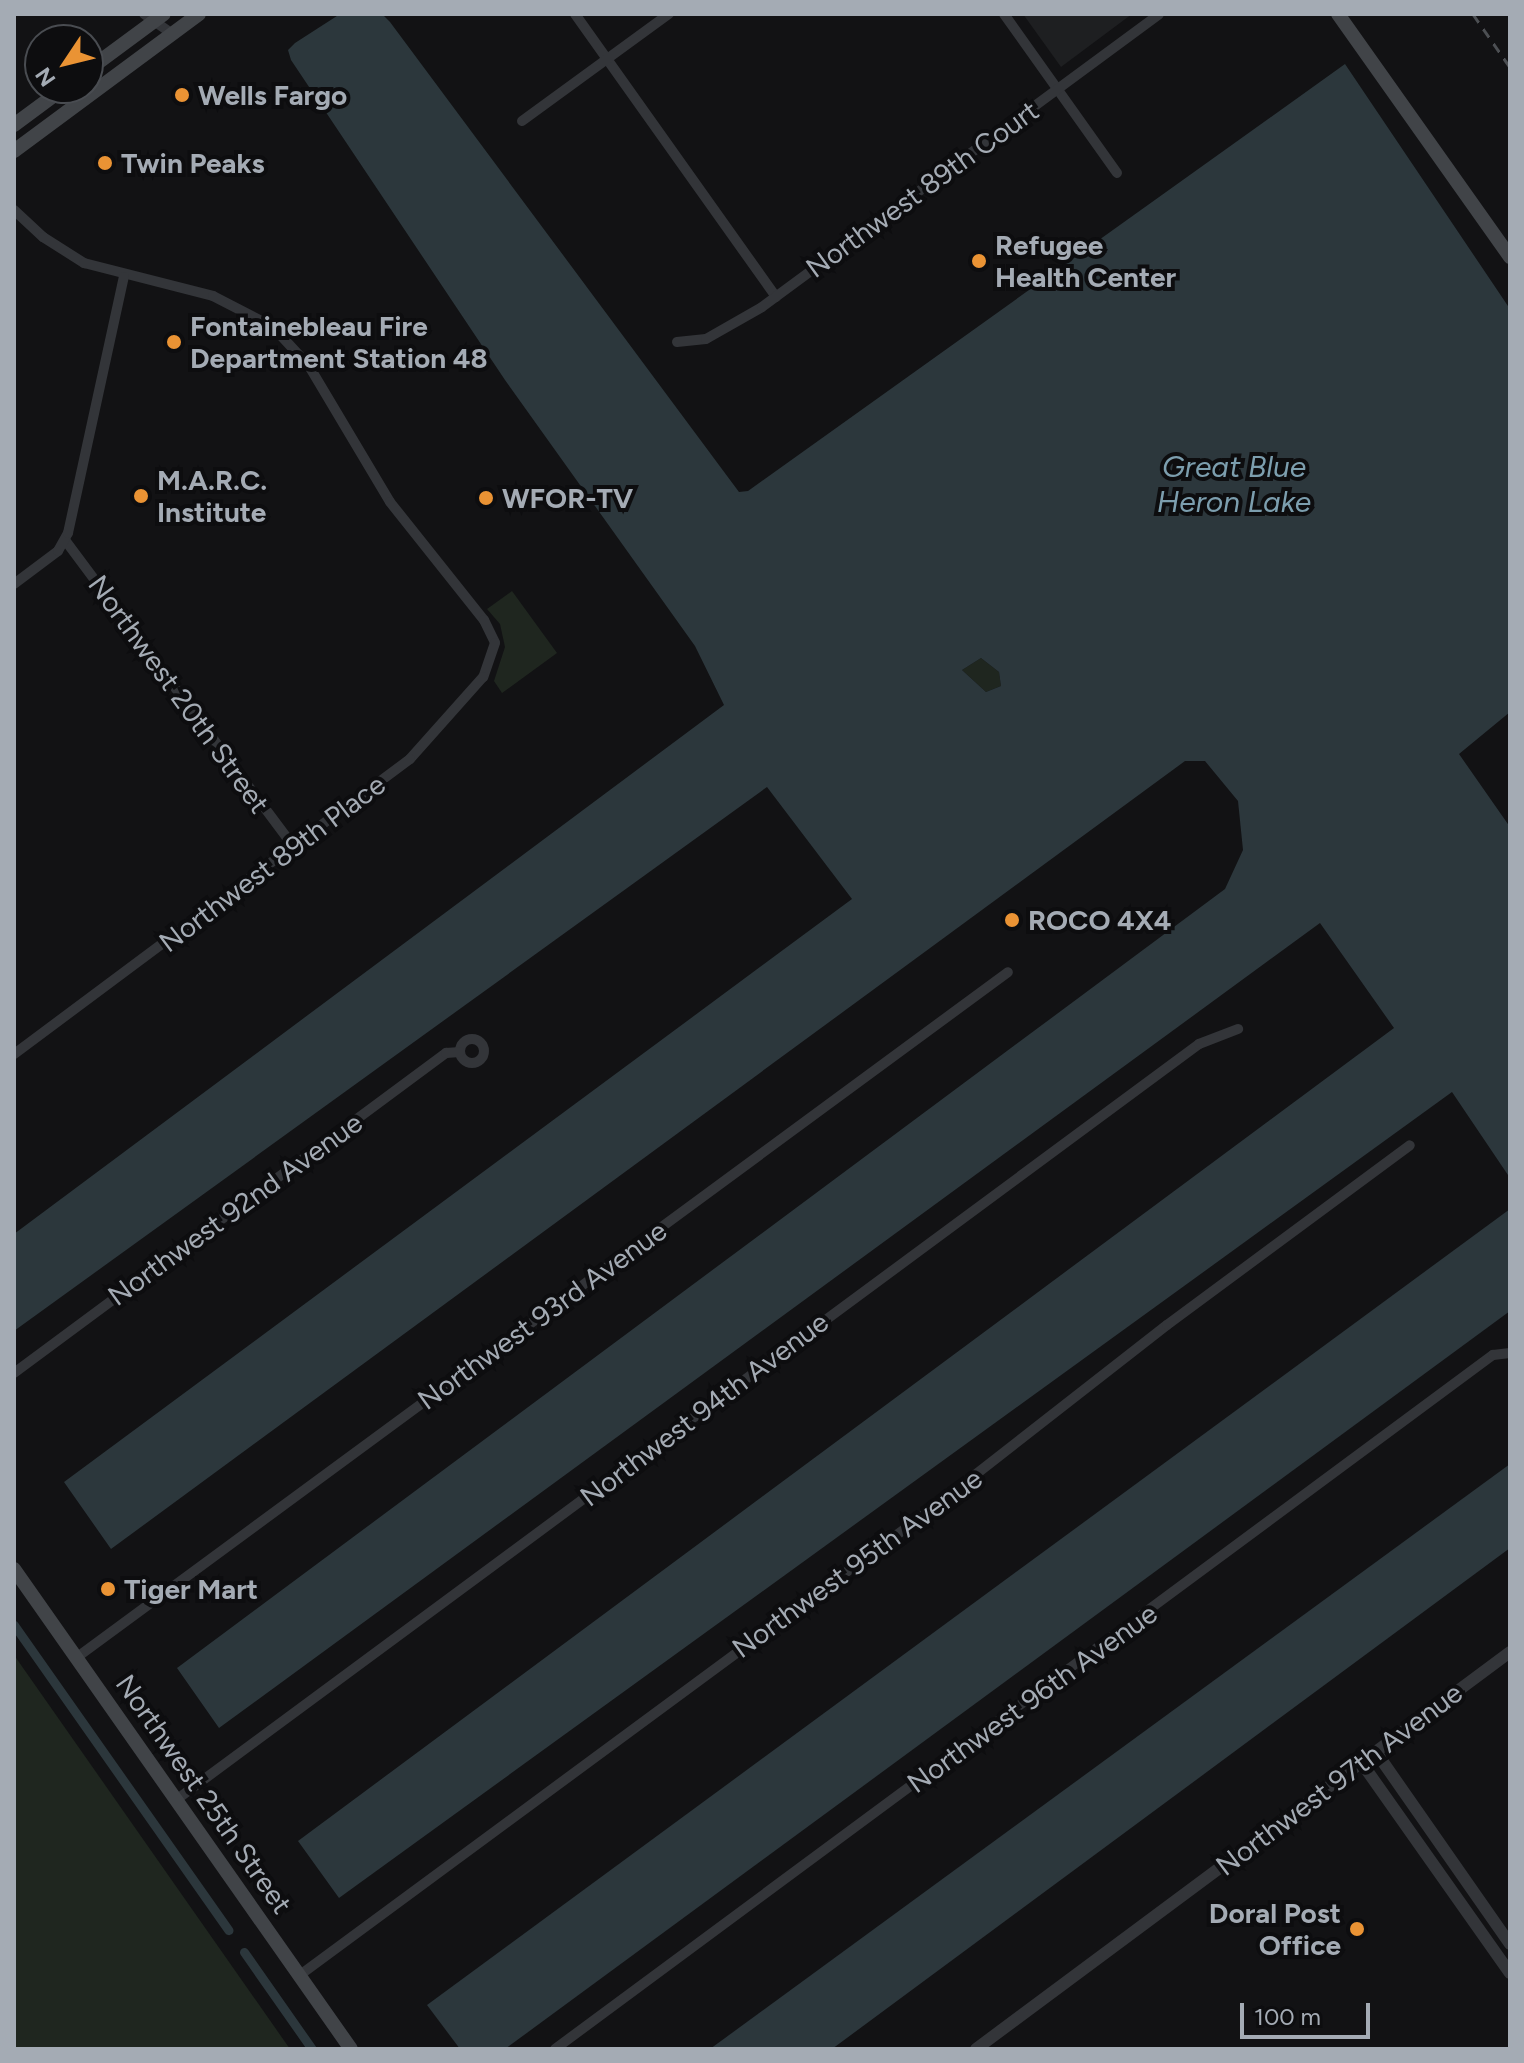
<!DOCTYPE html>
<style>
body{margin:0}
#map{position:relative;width:1524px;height:2063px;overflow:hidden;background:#121214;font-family:Figtree,sans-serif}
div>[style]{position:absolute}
.built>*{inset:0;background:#1e1f21}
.green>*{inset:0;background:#1f261f}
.water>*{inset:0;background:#2c373c}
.canal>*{height:9px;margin:-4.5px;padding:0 4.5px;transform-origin:4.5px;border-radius:4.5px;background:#2c373c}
.minor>*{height:10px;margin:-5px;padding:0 5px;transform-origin:5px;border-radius:5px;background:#333539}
.minor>.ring{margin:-5px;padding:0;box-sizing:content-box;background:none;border:10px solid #333539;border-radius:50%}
.tertiary>*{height:12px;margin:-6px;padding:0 6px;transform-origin:6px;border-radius:6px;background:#333539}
.secondary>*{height:14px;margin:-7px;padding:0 7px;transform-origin:7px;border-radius:7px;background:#414448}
.rail>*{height:3px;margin-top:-1.5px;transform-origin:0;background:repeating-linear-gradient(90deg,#4c4f53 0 10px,transparent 0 18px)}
.dots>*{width:22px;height:22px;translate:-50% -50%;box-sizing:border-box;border:4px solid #0d0d0f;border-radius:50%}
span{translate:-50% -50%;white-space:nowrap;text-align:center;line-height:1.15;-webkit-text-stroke:8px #0d0d0f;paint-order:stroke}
.poi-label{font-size:28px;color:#a4abb4;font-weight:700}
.left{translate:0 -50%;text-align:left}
.right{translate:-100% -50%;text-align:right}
.street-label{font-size:28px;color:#a4abb4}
.water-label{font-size:30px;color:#7c9eae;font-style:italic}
.frame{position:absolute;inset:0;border:16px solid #a4abb4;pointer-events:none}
.north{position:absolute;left:24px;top:24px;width:80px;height:80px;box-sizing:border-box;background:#0d0d0f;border:2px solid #494c51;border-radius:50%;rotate:235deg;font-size:22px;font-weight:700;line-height:32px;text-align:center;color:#a4abb4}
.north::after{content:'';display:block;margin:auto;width:28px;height:36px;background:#ea9334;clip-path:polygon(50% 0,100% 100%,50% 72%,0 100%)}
.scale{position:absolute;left:1240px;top:2003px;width:130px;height:36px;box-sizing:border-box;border:4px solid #a4abb4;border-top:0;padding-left:10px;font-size:24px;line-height:28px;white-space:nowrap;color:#a4abb4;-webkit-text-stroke:6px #0d0d0f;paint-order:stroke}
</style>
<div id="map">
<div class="built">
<i style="clip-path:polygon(1023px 14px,1132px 14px,1061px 67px)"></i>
</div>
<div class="green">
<i style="clip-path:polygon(512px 591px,557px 653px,502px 693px,494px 681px,505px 647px,500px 624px,487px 609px)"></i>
<i style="clip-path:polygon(981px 658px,999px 672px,1001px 686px,986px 692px,962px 670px)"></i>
<i style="clip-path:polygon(14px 1655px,290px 2049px,14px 2049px)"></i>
</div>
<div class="water">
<i style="clip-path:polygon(evenodd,340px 14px,382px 14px,390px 22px,739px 492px,748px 491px,1345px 64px,1510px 309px,1510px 712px,1459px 754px,1510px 827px,1510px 1178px,1452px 1092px,339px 1898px,298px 1841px,1394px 1028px,1320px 923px,219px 1728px,177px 1668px,1225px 889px,1243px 850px,1238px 801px,1205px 761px,1185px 761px,111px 1549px,64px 1482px,852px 899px,767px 787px,14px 1331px,14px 1234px,724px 705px,695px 646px,505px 380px,291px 60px,288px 50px,295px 43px,340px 14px,981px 658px,999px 672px,1001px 686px,986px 692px,962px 670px,981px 658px)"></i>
<i style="clip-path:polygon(1510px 1209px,1510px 1311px,505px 2049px,460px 2049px,427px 2005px)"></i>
<i style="clip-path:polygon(1510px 1464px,1510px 1548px,832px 2049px,710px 2049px)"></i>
</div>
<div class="canal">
<i style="left:14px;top:1625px;width:373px;rotate:54.9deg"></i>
<i style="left:244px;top:1952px;width:118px;rotate:55deg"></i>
</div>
<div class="minor">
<i style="left:144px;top:14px;width:35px;rotate:35deg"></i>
<i style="left:575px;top:14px;width:347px;rotate:54.6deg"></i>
<i style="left:1004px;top:14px;width:195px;rotate:54.6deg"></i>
<i style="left:522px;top:121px;width:182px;rotate:-36.1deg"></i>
<i style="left:14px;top:210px;width:40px;rotate:43deg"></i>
<i style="left:43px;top:237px;width:49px;rotate:32.4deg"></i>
<i style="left:84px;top:263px;width:133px;rotate:14.3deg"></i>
<i style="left:213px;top:296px;width:68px;rotate:27.3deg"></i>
<i style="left:273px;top:327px;width:53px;rotate:47.3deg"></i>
<i style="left:309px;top:366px;width:158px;rotate:59.2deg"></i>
<i style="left:390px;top:502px;width:151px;rotate:51.5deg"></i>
<i style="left:484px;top:620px;width:25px;rotate:64deg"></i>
<i style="left:495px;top:643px;width:36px;rotate:109deg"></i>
<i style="left:483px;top:677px;width:110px;rotate:131.7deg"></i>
<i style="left:410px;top:759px;width:494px;rotate:143.3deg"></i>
<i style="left:677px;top:342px;width:29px;rotate:-6deg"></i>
<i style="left:706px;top:339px;width:64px;rotate:-29.7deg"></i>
<i style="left:762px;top:307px;width:493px;rotate:-36.4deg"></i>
<i style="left:65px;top:540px;width:383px;rotate:53.3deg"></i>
<i style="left:14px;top:584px;width:55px;rotate:-36.9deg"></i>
<i style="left:58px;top:551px;width:21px;rotate:-61deg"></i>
<i style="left:68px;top:533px;width:262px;rotate:-77.7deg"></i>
<i class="ring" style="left:460px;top:1039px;width:14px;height:14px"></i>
<i style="left:14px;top:1373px;width:538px;rotate:-36.53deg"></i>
<i style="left:446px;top:1053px;width:14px;rotate:-4deg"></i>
<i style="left:76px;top:1658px;width:1157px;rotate:-36.35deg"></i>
<i style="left:176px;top:1800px;width:1272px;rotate:-36.46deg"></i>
<i style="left:1199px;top:1044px;width:42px;rotate:-21deg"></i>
<i style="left:300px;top:1975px;width:777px;rotate:-36.41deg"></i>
<i style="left:925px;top:1514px;width:307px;rotate:-38deg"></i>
<i style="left:1167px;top:1325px;width:302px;rotate:-36.5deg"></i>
<i style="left:555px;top:2049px;width:1167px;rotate:-36.5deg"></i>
<i style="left:1493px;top:1355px;width:17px;rotate:-7deg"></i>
</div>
<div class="tertiary">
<i style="left:1376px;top:1752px;width:234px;rotate:55.1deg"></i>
<i style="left:1361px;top:1762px;width:258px;rotate:54.8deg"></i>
<i style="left:976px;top:2049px;width:665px;rotate:-36.63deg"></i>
</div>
<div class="secondary">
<i style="left:1338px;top:14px;width:298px;rotate:54.7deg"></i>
<i style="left:88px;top:70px;width:94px;rotate:-36.4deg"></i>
<i style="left:14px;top:125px;width:62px;rotate:-36.5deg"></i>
<i style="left:14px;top:151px;width:230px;rotate:-36.5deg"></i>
<i style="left:14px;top:1569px;width:586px;rotate:54.93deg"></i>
</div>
<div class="rail">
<i style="left:1473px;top:14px;width:65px;rotate:55.1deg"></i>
</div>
<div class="dots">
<i style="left:182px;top:95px;background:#ea9334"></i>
<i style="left:105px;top:163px;background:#ea9334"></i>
<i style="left:979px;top:261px;background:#ea9334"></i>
<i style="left:174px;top:342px;background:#ea9334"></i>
<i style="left:141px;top:496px;background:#ea9334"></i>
<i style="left:486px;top:498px;background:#ea9334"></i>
<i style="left:1012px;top:920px;background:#ea9334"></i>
<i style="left:108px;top:1589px;background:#ea9334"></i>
<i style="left:1357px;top:1929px;background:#ea9334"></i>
</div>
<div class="poi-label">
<span class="left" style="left:198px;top:95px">Wells Fargo</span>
<span class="left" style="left:121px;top:163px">Twin Peaks</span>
<span class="left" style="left:995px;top:261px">Refugee<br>Health Center</span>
<span class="left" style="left:190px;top:342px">Fontainebleau Fire<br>Department Station 48</span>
<span class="left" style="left:157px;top:496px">M.A.R.C.<br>Institute</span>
<span class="left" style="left:502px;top:498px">WFOR-TV</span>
<span class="left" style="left:1028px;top:920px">ROCO 4X4</span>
<span class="left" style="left:124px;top:1589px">Tiger Mart</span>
<span class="right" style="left:1341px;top:1929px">Doral Post<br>Office</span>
</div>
<div class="street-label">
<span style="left:922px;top:189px;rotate:-36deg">Northwest 89th Court</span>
<span style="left:179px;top:694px;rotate:54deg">Northwest 20th Street</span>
<span style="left:272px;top:863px;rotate:-37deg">Northwest 89th Place</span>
<span style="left:235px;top:1209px;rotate:-36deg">Northwest 92nd Avenue</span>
<span style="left:542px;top:1315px;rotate:-36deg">Northwest 93rd Avenue</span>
<span style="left:704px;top:1409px;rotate:-37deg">Northwest 94th Avenue</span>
<span style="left:857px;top:1563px;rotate:-36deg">Northwest 95th Avenue</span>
<span style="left:1032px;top:1698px;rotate:-36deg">Northwest 96th Avenue</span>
<span style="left:1339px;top:1779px;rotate:-37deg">Northwest 97th Avenue</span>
<span style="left:204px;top:1794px;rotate:55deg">Northwest 25th Street</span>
</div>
<div class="water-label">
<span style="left:1234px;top:484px">Great Blue<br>Heron Lake</span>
</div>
<div class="frame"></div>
<div class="north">N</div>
<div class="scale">100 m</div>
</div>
